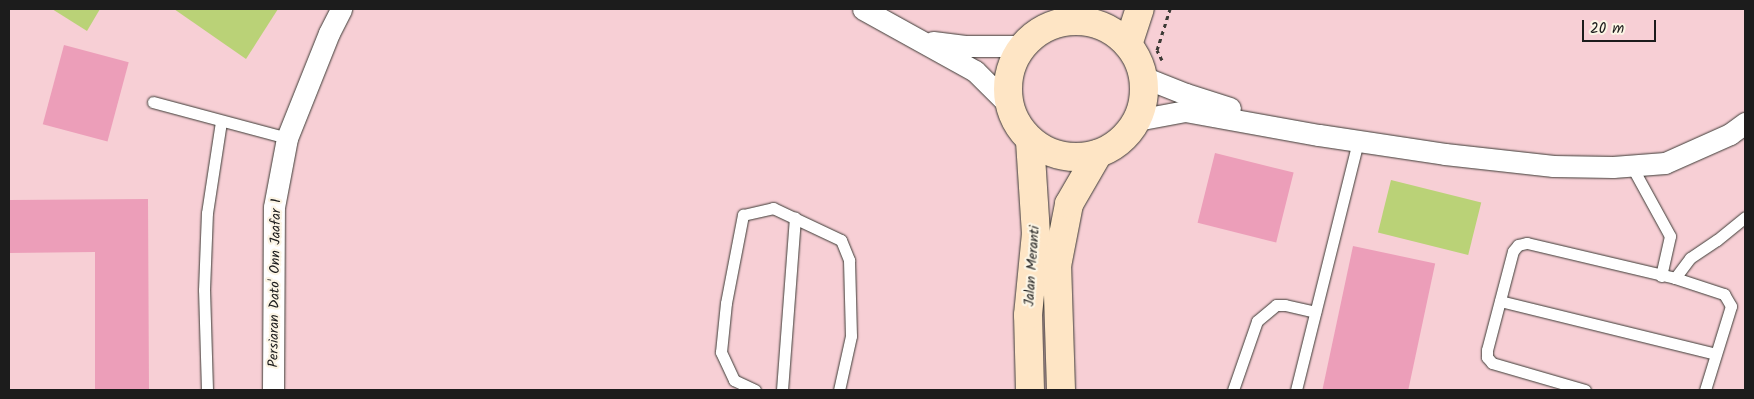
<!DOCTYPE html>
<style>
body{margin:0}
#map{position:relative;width:1754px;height:399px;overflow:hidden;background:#eee1c0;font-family:Kalam,sans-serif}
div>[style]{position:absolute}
.built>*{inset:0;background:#f7cfd5;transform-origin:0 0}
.green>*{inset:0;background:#bad277;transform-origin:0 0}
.building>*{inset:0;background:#ec9eb9;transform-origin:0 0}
.path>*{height:3px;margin-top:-1.5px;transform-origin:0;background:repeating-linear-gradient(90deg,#3c3a35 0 4px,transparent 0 8px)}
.roads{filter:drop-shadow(0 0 1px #3c3a35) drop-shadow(0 0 1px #3c3a35)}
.lane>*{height:11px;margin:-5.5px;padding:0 5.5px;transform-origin:5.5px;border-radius:5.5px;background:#fff}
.street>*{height:21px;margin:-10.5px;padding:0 10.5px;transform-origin:10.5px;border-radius:10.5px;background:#fff}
.secondary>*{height:28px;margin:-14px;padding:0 14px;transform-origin:14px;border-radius:14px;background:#fee5c5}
.secondary>.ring{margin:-14px;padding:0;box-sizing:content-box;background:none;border:28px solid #fee5c5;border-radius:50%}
span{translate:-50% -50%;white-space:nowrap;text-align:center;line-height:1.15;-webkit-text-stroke:4.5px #fcf5e5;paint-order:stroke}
.street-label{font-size:14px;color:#1c1c1c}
.frame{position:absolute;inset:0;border:10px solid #1c1c1c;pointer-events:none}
.scale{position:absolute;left:1582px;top:20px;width:74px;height:22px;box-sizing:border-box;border:2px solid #1c1c1c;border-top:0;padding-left:6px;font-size:15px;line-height:18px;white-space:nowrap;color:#1c1c1c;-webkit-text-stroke:4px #fcf5e5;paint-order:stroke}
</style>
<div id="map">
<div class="built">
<i style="left:9px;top:9px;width:1736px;height:381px"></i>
</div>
<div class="green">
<i style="clip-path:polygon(52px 9px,100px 9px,87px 31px)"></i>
<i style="clip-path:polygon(174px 9px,278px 9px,246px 59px)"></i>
<i style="left:1391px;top:180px;width:93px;height:54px;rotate:14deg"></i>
</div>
<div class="building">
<i style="left:64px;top:45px;width:67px;height:82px;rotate:15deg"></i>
<i style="left:1215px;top:153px;width:81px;height:72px;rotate:14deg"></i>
<i style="clip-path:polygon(148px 199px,149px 390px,95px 390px,95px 252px,9px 253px,9px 200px)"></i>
<i style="left:1353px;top:246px;width:84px;height:147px;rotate:12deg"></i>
</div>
<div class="path">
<i style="left:1162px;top:60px;width:11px;rotate:-117deg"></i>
<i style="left:1157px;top:50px;width:43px;rotate:-72.4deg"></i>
</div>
<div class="roads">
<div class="lane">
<i style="left:153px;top:102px;width:139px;rotate:15deg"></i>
<i style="left:1631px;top:165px;width:81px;rotate:61.2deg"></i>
<i style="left:1670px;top:236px;width:41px;rotate:102.7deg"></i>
<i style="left:1675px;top:278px;width:25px;rotate:-53deg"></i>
<i style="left:1690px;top:258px;width:32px;rotate:-34deg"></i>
<i style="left:1717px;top:240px;width:36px;rotate:-39deg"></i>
<i style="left:1500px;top:301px;width:222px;rotate:13.8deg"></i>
<i style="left:207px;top:390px;width:100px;rotate:-91.7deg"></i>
<i style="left:204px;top:290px;width:77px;rotate:-87.8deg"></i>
<i style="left:207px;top:213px;width:93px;rotate:-81.3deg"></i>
<i style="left:755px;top:390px;width:23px;rotate:-155deg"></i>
<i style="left:734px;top:380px;width:31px;rotate:-115deg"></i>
<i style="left:721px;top:352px;width:49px;rotate:-84.2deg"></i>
<i style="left:726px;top:303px;width:90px;rotate:-79.1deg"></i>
<i style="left:743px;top:215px;width:31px;rotate:-13deg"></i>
<i style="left:773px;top:208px;width:75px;rotate:25.2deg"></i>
<i style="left:841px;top:240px;width:22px;rotate:68deg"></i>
<i style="left:849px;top:260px;width:76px;rotate:88.5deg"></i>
<i style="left:851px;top:336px;width:55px;rotate:102.5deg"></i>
<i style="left:782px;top:390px;width:173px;rotate:-85.7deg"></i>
<i style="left:1233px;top:390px;width:73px;rotate:-70.8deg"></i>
<i style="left:1257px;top:321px;width:25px;rotate:-40deg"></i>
<i style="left:1276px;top:305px;width:9px"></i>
<i style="left:1285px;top:305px;width:31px;rotate:13deg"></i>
<i style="left:1296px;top:390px;width:257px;rotate:-76deg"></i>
<i style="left:1585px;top:390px;width:97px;rotate:-163.8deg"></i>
<i style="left:1492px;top:363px;width:8px;rotate:-130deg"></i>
<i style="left:1487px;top:357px;width:7px;rotate:-90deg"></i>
<i style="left:1487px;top:350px;width:102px;rotate:-75.3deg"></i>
<i style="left:1513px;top:251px;width:8px;rotate:-50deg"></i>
<i style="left:1518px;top:245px;width:9px;rotate:-13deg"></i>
<i style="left:1527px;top:243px;width:152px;rotate:13.3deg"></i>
<i style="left:1675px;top:278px;width:52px;rotate:18.1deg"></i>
<i style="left:1724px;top:294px;width:14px;rotate:60deg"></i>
<i style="left:1731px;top:306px;width:88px;rotate:107.2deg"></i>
</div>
<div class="street">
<i style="left:863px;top:9px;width:128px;rotate:29deg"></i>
<i style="left:975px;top:71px;width:48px;rotate:45deg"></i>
<i style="left:933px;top:42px;width:32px;rotate:7deg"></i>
<i style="left:965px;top:46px;width:57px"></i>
<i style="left:1143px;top:77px;width:46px;rotate:21.6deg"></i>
<i style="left:1186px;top:94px;width:46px;rotate:17.7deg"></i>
<i style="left:1137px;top:120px;width:49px;rotate:-10.6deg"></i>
<i style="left:1185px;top:111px;width:136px;rotate:10.2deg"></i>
<i style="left:1319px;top:135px;width:127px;rotate:8.6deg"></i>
<i style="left:1445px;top:154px;width:109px;rotate:6.3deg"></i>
<i style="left:1553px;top:166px;width:60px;rotate:1deg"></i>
<i style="left:1613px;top:167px;width:52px;rotate:-4.4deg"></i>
<i style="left:1665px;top:163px;width:71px;rotate:-24deg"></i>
<i style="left:1730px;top:134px;width:19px;rotate:-36deg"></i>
<i style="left:273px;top:390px;width:183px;rotate:-89.7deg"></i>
<i style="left:274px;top:207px;width:70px;rotate:-79.3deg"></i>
<i style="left:287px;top:138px;width:113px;rotate:-68.2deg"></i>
<i style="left:329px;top:33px;width:27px;rotate:-63deg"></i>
</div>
<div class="secondary">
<i class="ring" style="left:1008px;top:21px;width:108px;height:108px"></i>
<i style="left:1128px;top:45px;width:38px;rotate:-72deg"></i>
<i style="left:1030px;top:390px;width:75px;rotate:-91.5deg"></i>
<i style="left:1028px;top:315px;width:81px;rotate:-84.4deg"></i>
<i style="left:1036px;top:234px;width:93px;rotate:-93.7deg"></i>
<i style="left:1061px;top:390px;width:124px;rotate:-91.8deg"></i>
<i style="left:1057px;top:266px;width:63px;rotate:-79deg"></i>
<i style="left:1069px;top:204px;width:58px;rotate:-59.9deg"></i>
</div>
</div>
<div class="street-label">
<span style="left:1032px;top:266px;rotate:-86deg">Jalan Meranti</span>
<span style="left:275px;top:283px;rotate:-89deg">Persiaran Dato' Onn Jaafar 1</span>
</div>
<div class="frame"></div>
<div class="scale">20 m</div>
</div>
